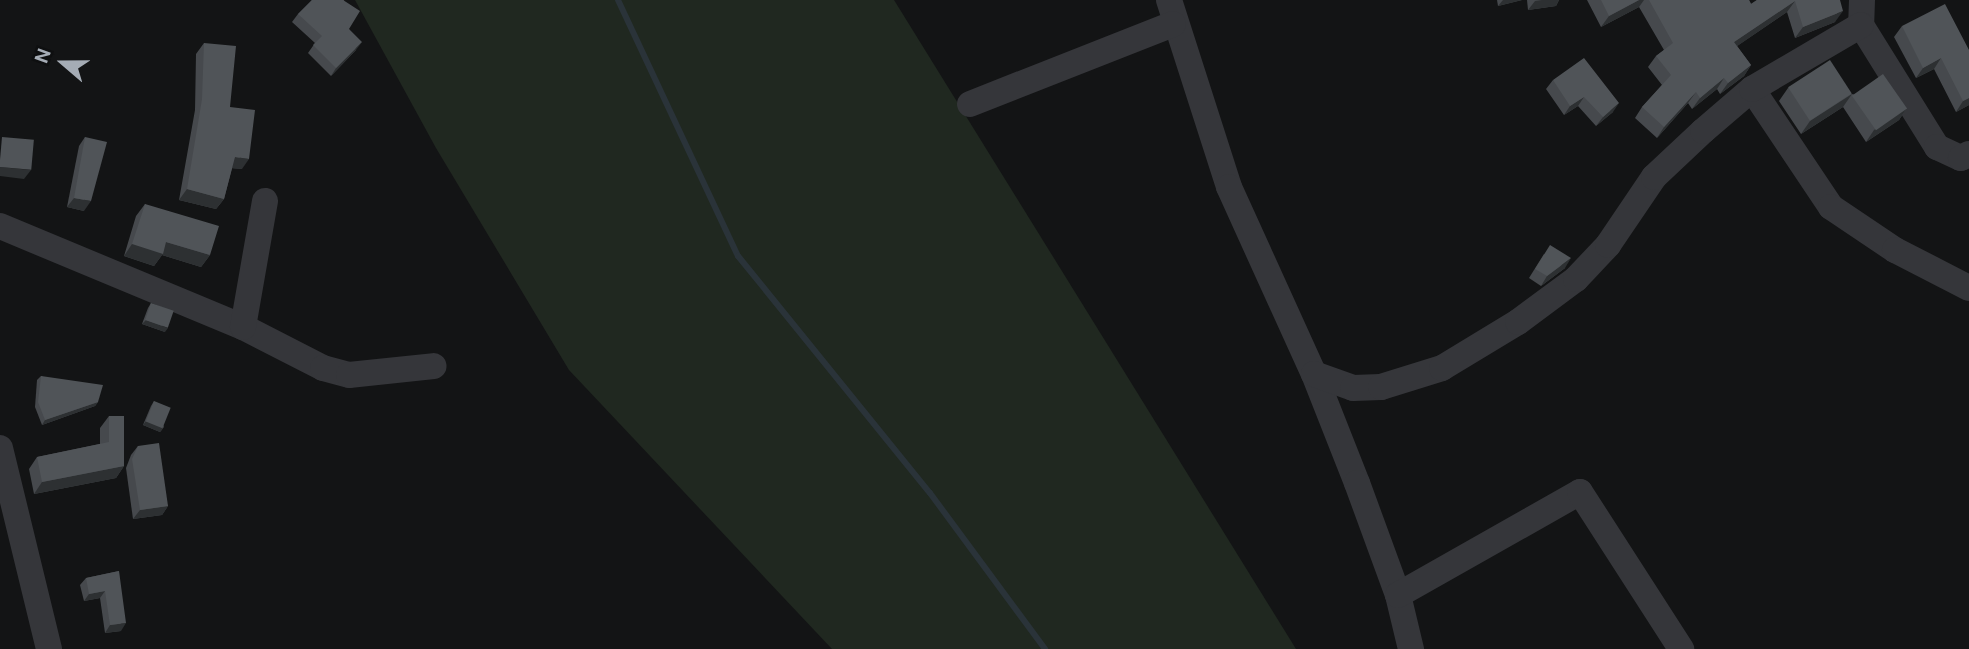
<!DOCTYPE html>
<style>
body{margin:0}
#map{position:relative;width:1969px;height:649px;overflow:hidden;background:#131415;font-family:"DM Sans",sans-serif}
div>[style]{position:absolute}
.green>*{inset:0;background:#202820}
.stream>*{height:6px;margin:-3px;padding:0 3px;transform-origin:3px;border-radius:3px;background:#2a3339}
.minor>*{height:26px;margin:-13px;padding:0 13px;transform-origin:13px;border-radius:13px;background:#35363a}
.wall>*{inset:0;background:#46494d}
.shaded-wall>*{inset:0;background:#2d3032}
.building>*{inset:0;background:#505458;transform-origin:0 0}
span{translate:-50% -50%;white-space:nowrap;text-align:center;line-height:1.15;-webkit-text-stroke:5px #0e0f10;paint-order:stroke}
.north{position:absolute;left:28px;top:28px;width:70px;height:70px;-webkit-text-stroke:5px #0e0f10;paint-order:stroke;rotate:290deg;font-size:19px;font-weight:700;line-height:28px;text-align:center;color:#a5acb5}
.north::after{content:'';display:block;margin:auto;width:24px;height:32px;background:#a5acb5;clip-path:polygon(50% 0,100% 100%,50% 72%,0 100%)}
</style>
<div id="map">
<div class="green">
<i style="clip-path:polygon(355px 0,894px 0,1296px 649px,832px 649px,569px 370px,436px 148px)"></i>
</div>
<div class="stream">
<i style="left:618px;top:0;width:283px;rotate:64.9deg"></i>
<i style="left:738px;top:256px;width:305px;rotate:51deg"></i>
<i style="left:930px;top:493px;width:194px;rotate:53.6deg"></i>
</div>
<div class="minor">
<i style="left:1169px;top:0;width:196px;rotate:72.2deg"></i>
<i style="left:1229px;top:187px;width:205px;rotate:65.6deg"></i>
<i style="left:1314px;top:374px;width:117px;rotate:68.5deg"></i>
<i style="left:1357px;top:483px;width:119px;rotate:69.9deg"></i>
<i style="left:1398px;top:595px;width:56px;rotate:76.5deg"></i>
<i style="left:1862px;top:0;width:25px;rotate:92deg"></i>
<i style="left:1861px;top:25px;width:144px;rotate:58.1deg"></i>
<i style="left:1937px;top:147px;width:26px;rotate:25deg"></i>
<i style="left:1961px;top:158px;width:9px;rotate:-27deg"></i>
<i style="left:1752px;top:89px;width:142px;rotate:56.2deg"></i>
<i style="left:1831px;top:207px;width:77px;rotate:33.9deg"></i>
<i style="left:1895px;top:250px;width:83px;rotate:27.2deg"></i>
<i style="left:970px;top:104px;width:218px;rotate:-21.5deg"></i>
<i style="left:0;top:226px;width:263px;rotate:22.6deg"></i>
<i style="left:243px;top:327px;width:90px;rotate:27.1deg"></i>
<i style="left:323px;top:368px;width:27px;rotate:15deg"></i>
<i style="left:349px;top:375px;width:85px;rotate:-6deg"></i>
<i style="left:243px;top:327px;width:128px;rotate:-80.1deg"></i>
<i style="left:1314px;top:374px;width:41px;rotate:19.7deg"></i>
<i style="left:1353px;top:388px;width:28px;rotate:-2deg"></i>
<i style="left:1381px;top:387px;width:64px;rotate:-17.3deg"></i>
<i style="left:1442px;top:368px;width:89px;rotate:-31.2deg"></i>
<i style="left:1518px;top:322px;width:72px;rotate:-36.6deg"></i>
<i style="left:1576px;top:279px;width:47px;rotate:-46.7deg"></i>
<i style="left:1608px;top:245px;width:82px;rotate:-55.9deg"></i>
<i style="left:1654px;top:177px;width:67px;rotate:-43.2deg"></i>
<i style="left:1703px;top:131px;width:65px;rotate:-40.6deg"></i>
<i style="left:1752px;top:89px;width:126px;rotate:-30.4deg"></i>
<i style="left:0;top:448px;width:207px;rotate:76.3deg"></i>
<i style="left:1398px;top:595px;width:209px;rotate:-29.5deg"></i>
<i style="left:1580px;top:492px;width:187px;rotate:57.2deg"></i>
</div>
<div class="wall">
<i style="clip-path:polygon(312px 0,344px 0,349px 29px,356px 50px,331px 76px,308px 53px,315px 43px,292px 22px,298px 14px)"></i>
<i style="clip-path:polygon(1497px 0,1522px 0,1498px 6px)"></i>
<i style="clip-path:polygon(1527px 0,1559px 0,1556px 6px,1528px 10px)"></i>
<i style="clip-path:polygon(1587px 0,1749px 0,1751px 4px,1757px 0,1840px 0,1835px 22px,1795px 38px,1787px 12px,1737px 46px,1751px 65px,1744px 76px,1720px 94px,1717px 89px,1692px 109px,1688px 103px,1657px 138px,1635px 118px,1642px 107px,1662px 85px,1648px 67px,1656px 56px,1664px 50px,1639px 7px,1601px 27px)"></i>
<i style="clip-path:polygon(1902px 26px,1969px 50px,1969px 105px,1956px 112px,1934px 69px,1916px 78px,1894px 37px)"></i>
<i style="clip-path:polygon(204px 43px,230px 107px,242px 169px,232px 168px,224px 199px,216px 209px,179px 200px,195px 110px,196px 54px)"></i>
<i style="clip-path:polygon(1553px 80px,1613px 112px,1596px 126px,1578px 106px,1564px 115px,1546px 89px)"></i>
<i style="clip-path:polygon(1788px 88px,1852px 94px,1907px 108px,1899px 120px,1866px 142px,1843px 107px,1801px 134px,1779px 101px)"></i>
<i style="clip-path:polygon(85px 137px,84px 211px,67px 207px,79px 146px)"></i>
<i style="clip-path:polygon(145px 204px,210px 255px,201px 267px,162px 255px,154px 266px,124px 256px,136px 216px)"></i>
<i style="clip-path:polygon(1544px 254px,1565px 268px,1541px 286px,1529px 278px)"></i>
<i style="clip-path:polygon(151px 303px,165px 332px,142px 324px,148px 308px)"></i>
<i style="clip-path:polygon(41px 376px,98px 402px,95px 406px,42px 425px,35px 407px,37px 380px)"></i>
<i style="clip-path:polygon(154px 401px,164px 427px,160px 432px,143px 425px,151px 406px)"></i>
<i style="clip-path:polygon(109px 416px,124px 466px,116px 478px,34px 494px,29px 469px,37px 457px,100px 444px,100px 428px)"></i>
<i style="clip-path:polygon(138px 446px,168px 506px,162px 515px,133px 519px,126px 468px,131px 455px)"></i>
<i style="clip-path:polygon(119px 571px,121px 631px,105px 633px,100px 598px,84px 601px,80px 585px,86px 578px)"></i>
</div>
<div class="shaded-wall">
<i style="clip-path:polygon(1503px 0,1522px 0,1498px 6px)"></i>
<i style="clip-path:polygon(1542px 0,1559px 0,1556px 6px,1528px 10px,1535px 1px)"></i>
<i style="clip-path:polygon(1639px 0,1644px 0,1639px 7px,1601px 27px,1609px 16px)"></i>
<i style="clip-path:polygon(1795px 1px,1787px 12px,1727px 53px,1734px 42px)"></i>
<i style="clip-path:polygon(1843px 11px,1835px 22px,1795px 38px,1803px 27px)"></i>
<i style="clip-path:polygon(362px 42px,356px 50px,331px 76px,336px 68px)"></i>
<i style="clip-path:polygon(1941px 58px,1934px 69px,1916px 78px,1923px 68px)"></i>
<i style="clip-path:polygon(1751px 65px,1744px 76px,1720px 94px,1728px 83px)"></i>
<i style="clip-path:polygon(1724px 78px,1717px 89px,1692px 109px,1700px 98px)"></i>
<i style="clip-path:polygon(1696px 92px,1688px 103px,1657px 138px,1664px 127px)"></i>
<i style="clip-path:polygon(1852px 94px,1843px 107px,1801px 134px,1810px 121px)"></i>
<i style="clip-path:polygon(1584px 97px,1578px 106px,1564px 115px,1570px 106px)"></i>
<i style="clip-path:polygon(1969px 98px,1969px 105px,1956px 112px,1963px 101px)"></i>
<i style="clip-path:polygon(1619px 103px,1613px 112px,1596px 126px,1603px 117px)"></i>
<i style="clip-path:polygon(1907px 108px,1899px 120px,1866px 142px,1874px 130px)"></i>
<i style="clip-path:polygon(235px 157px,249px 159px,242px 169px,227px 168px)"></i>
<i style="clip-path:polygon(0 167px,31px 170px,24px 179px,0 176px)"></i>
<i style="clip-path:polygon(187px 189px,224px 199px,216px 209px,179px 200px)"></i>
<i style="clip-path:polygon(74px 198px,91px 201px,84px 211px,67px 207px)"></i>
<i style="clip-path:polygon(166px 242px,210px 255px,201px 267px,162px 255px,154px 266px,124px 256px,132px 244px)"></i>
<i style="clip-path:polygon(1571px 258px,1565px 268px,1541px 286px,1547px 276px)"></i>
<i style="clip-path:polygon(146px 320px,168px 328px,165px 332px,142px 324px)"></i>
<i style="clip-path:polygon(98px 402px,95px 406px,42px 425px,45px 420px)"></i>
<i style="clip-path:polygon(146px 421px,164px 427px,160px 432px,143px 425px)"></i>
<i style="clip-path:polygon(124px 466px,116px 478px,34px 494px,42px 482px)"></i>
<i style="clip-path:polygon(168px 506px,162px 515px,133px 519px,140px 510px)"></i>
<i style="clip-path:polygon(105px 591px,100px 598px,84px 601px,89px 594px)"></i>
<i style="clip-path:polygon(126px 623px,121px 631px,105px 633px,110px 625px)"></i>
</div>
<div class="building">
<i style="clip-path:polygon(312px 0,343px 0,360px 11px,349px 29px,362px 42px,336px 68px,313px 45px,322px 36px,298px 14px)"></i>
<i style="clip-path:polygon(1601px 0,1639px 0,1609px 16px)"></i>
<i style="clip-path:polygon(1649px 0,1749px 0,1751px 4px,1757px 0,1840px 0,1843px 11px,1803px 27px,1795px 1px,1734px 42px,1751px 65px,1728px 83px,1724px 78px,1700px 98px,1696px 92px,1664px 127px,1642px 107px,1671px 75px,1656px 56px,1673px 43px)"></i>
<i style="clip-path:polygon(1945px 4px,1969px 50px,1969px 98px,1963px 101px,1941px 58px,1923px 68px,1902px 26px)"></i>
<i style="clip-path:polygon(204px 43px,236px 46px,230px 107px,255px 110px,249px 159px,235px 157px,224px 199px,187px 189px,202px 99px)"></i>
<i style="clip-path:polygon(1584px 58px,1619px 103px,1603px 117px,1584px 97px,1570px 106px,1553px 80px)"></i>
<i style="left:1830px;top:60px;width:40px;height:50px;rotate:57deg"></i>
<i style="left:1883px;top:74px;width:42px;height:38px;rotate:55deg"></i>
<i style="left:2px;top:137px;width:32px;height:30px;rotate:5deg"></i>
<i style="clip-path:polygon(85px 137px,107px 142px,91px 201px,74px 198px)"></i>
<i style="clip-path:polygon(145px 204px,219px 226px,210px 255px,166px 242px,163px 254px,132px 244px)"></i>
<i style="clip-path:polygon(1550px 245px,1571px 258px,1547px 276px,1535px 269px)"></i>
<i style="left:151px;top:303px;width:24px;height:18px;rotate:19deg"></i>
<i style="clip-path:polygon(41px 376px,103px 385px,98px 402px,45px 420px,38px 402px)"></i>
<i style="left:154px;top:401px;width:18px;height:22px;rotate:22deg"></i>
<i style="clip-path:polygon(109px 416px,124px 416px,124px 466px,42px 482px,37px 457px,109px 442px)"></i>
<i style="clip-path:polygon(159px 443px,168px 506px,140px 510px,132px 459px,138px 446px)"></i>
<i style="clip-path:polygon(119px 571px,126px 623px,110px 625px,105px 591px,89px 594px,86px 578px)"></i>
</div>
<div class="north">N</div>
</div>
